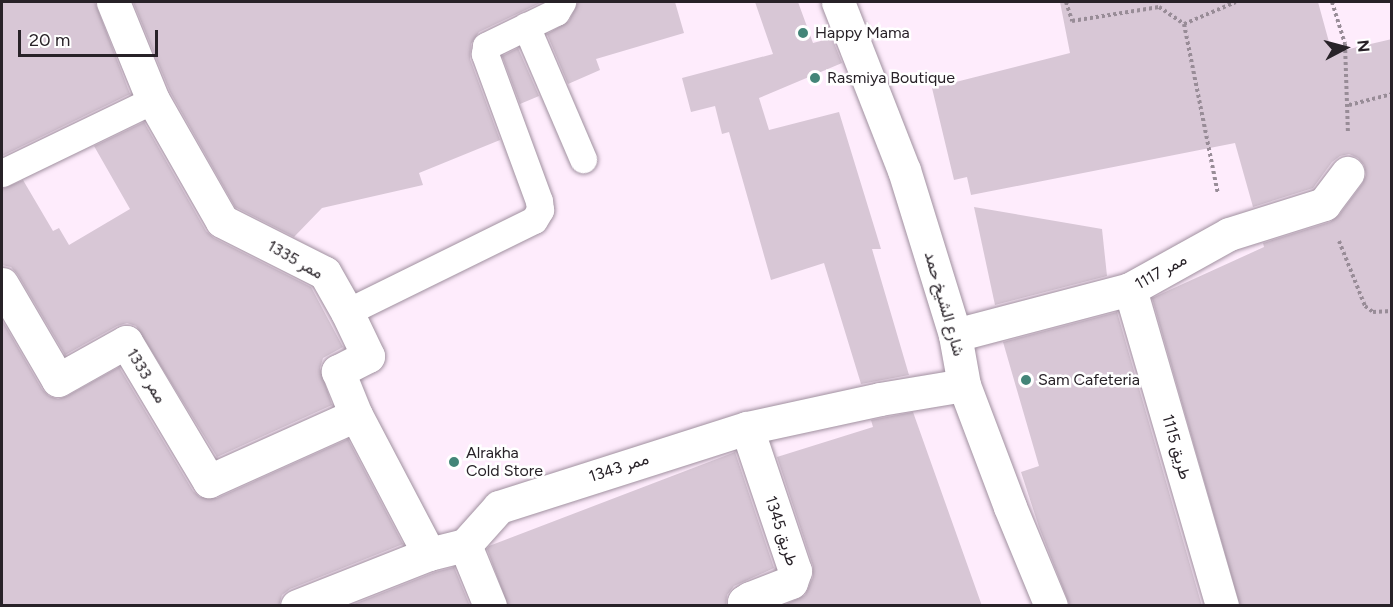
<!DOCTYPE html>
<meta charset="utf-8">
<style>
body{margin:0}
#map{position:relative;width:1393px;height:607px;overflow:hidden;background:#feecfc;font-family:Figtree,Vazirmatn,sans-serif}
div>[style]{position:absolute}
.building>*{inset:0;background:#d8c7d6}
.path>*{height:4px;margin-top:-2px;transform-origin:0;background:repeating-linear-gradient(90deg,#988c97 0 3px,transparent 0 6px)}
.roads{filter:drop-shadow(0 0 2px #a0909f) drop-shadow(0 0 2px #a0909f)}
.service>*{height:27px;margin:-13.5px;padding:0 13.5px;transform-origin:13.5px;border-radius:13.5px;background:#fff}
.minor>*{height:33px;margin:-16.5px;padding:0 16.5px;transform-origin:16.5px;border-radius:16.5px;background:#fff}
.tertiary>*{height:33px;margin:-16.5px;padding:0 16.5px;transform-origin:16.5px;border-radius:16.5px;background:#fff}
.dots>*{width:16px;height:16px;translate:-50% -50%;box-sizing:border-box;border:3px solid #fff;border-radius:50%}
span{translate:-50% -50%;white-space:nowrap;text-align:center;line-height:1.15;-webkit-text-stroke:5px #fff;paint-order:stroke}
.poi-label{font-size:16px;color:#282228}
.left{translate:0 -50%;text-align:left}
.street-label{font-size:16px;color:#282228}
.frame{position:absolute;inset:0;border:3px solid #282228;pointer-events:none}
.north{position:absolute;left:1315px;top:18px;width:60px;height:60px;-webkit-text-stroke:4px #fff;paint-order:stroke;rotate:84deg;font-size:16px;font-weight:700;line-height:24px;text-align:center;color:#282228}
.north::after{content:'';display:block;margin:auto;width:21px;height:27px;background:#282228;clip-path:polygon(50% 0,100% 100%,50% 72%,0 100%)}
.scale{position:absolute;left:18px;top:30px;width:140px;height:27px;box-sizing:border-box;border:3px solid #282228;border-top:0;padding-left:8px;font-size:18px;line-height:21px;white-space:nowrap;color:#282228;-webkit-text-stroke:4px #fff;paint-order:stroke}
</style>
<div id="map">
<div class="building">
<i style="clip-path:polygon(2px 2px,95px 2px,130px 94px,2px 156px)"></i>
<i style="clip-path:polygon(133px 2px,542px 2px,479px 32px,471px 44px,470px 59px,500px 140px,419px 173px,423px 185px,322px 208px,294px 237px,235px 207px,170px 92px)"></i>
<i style="clip-path:polygon(578px 2px,675px 2px,684px 33px,596px 59px,600px 70px,568px 84px,547px 34px,569px 21px)"></i>
<i style="clip-path:polygon(755px 2px,798px 2px,813px 43px,832px 38px,842px 63px,759px 98px,769px 130px,839px 112px,881px 249px,872px 249px,909px 375px,861px 384px,824px 263px,771px 280px,729px 132px,722px 134px,715px 106px,691px 112px,682px 78px,773px 54px)"></i>
<i style="clip-path:polygon(1060px 2px,1318px 2px,1332px 53px,1392px 39px,1392px 606px,1240px 606px,1152px 298px,1264px 247px,1263px 243px,1330px 222px,1339px 215px,1362px 184px,1366px 175px,1364px 165px,1358px 158px,1349px 154px,1340px 156px,1332px 162px,1313px 188px,1253px 207px,1235px 143px,971px 195px,967px 177px,954px 180px,932px 88px,1070px 53px)"></i>
<i style="clip-path:polygon(518px 48px,539px 96px,520px 104px,502px 56px)"></i>
<i style="clip-path:polygon(144px 122px,206px 231px,214px 238px,311px 287px,343px 347px,323px 358px,320px 368px,332px 405px,217px 457px,136px 326px,127px 323px,117px 326px,65px 355px,18px 275px,11px 267px,2px 265px,2px 189px,23px 180px,53px 231px,59px 228px,69px 245px,130px 209px,94px 146px)"></i>
<i style="clip-path:polygon(974px 207px,1102px 229px,1107px 276px,995px 305px)"></i>
<i style="clip-path:polygon(1117px 312px,1202px 606px,1070px 606px,1039px 527px,1021px 472px,1039px 466px,1003px 342px)"></i>
<i style="clip-path:polygon(2px 320px,42px 389px,49px 396px,58px 399px,67px 396px,119px 367px,193px 491px,200px 497px,217px 498px,348px 439px,403px 544px,290px 589px,282px 595px,279px 606px,2px 606px)"></i>
<i style="clip-path:polygon(913px 412px,982px 606px,782px 606px,805px 595px,813px 577px,813px 566px,777px 457px,873px 427px,871px 420px)"></i>
<i style="clip-path:polygon(735px 452px,774px 568px,734px 586px,727px 595px,726px 606px,508px 606px,487px 549px,489px 546px)"></i>
<i style="clip-path:polygon(454px 567px,470px 606px,349px 606px,435px 572px)"></i>
</div>
<div class="path">
<i style="left:1066px;top:2px;width:20px;rotate:72deg"></i>
<i style="left:1072px;top:21px;width:88px;rotate:-9.1deg"></i>
<i style="left:1159px;top:7px;width:30px;rotate:34deg"></i>
<i style="left:1184px;top:24px;width:56px;rotate:-22.9deg"></i>
<i style="left:1332px;top:2px;width:44px;rotate:72.8deg"></i>
<i style="left:1345px;top:44px;width:89px;rotate:88.1deg"></i>
<i style="left:1184px;top:24px;width:173px;rotate:78.7deg"></i>
<i style="left:1349px;top:105px;width:44px;rotate:-14.3deg"></i>
<i style="left:1339px;top:241px;width:70px;rotate:68.2deg"></i>
<i style="left:1365px;top:306px;width:10px;rotate:37deg"></i>
<i style="left:1373px;top:312px;width:19px;rotate:-3deg"></i>
</div>
<div class="roads">
<div class="service">
<i style="left:526px;top:26px;width:145px;rotate:66.8deg"></i>
<i style="left:2px;top:173px;width:168px;rotate:-25.8deg"></i>
<i style="left:347px;top:312px;width:208px;rotate:-26.2deg"></i>
<i style="left:534px;top:220px;width:12px;rotate:-59deg"></i>
<i style="left:540px;top:210px;width:9px;rotate:-96deg"></i>
<i style="left:539px;top:201px;width:157px;rotate:-110.2deg"></i>
<i style="left:485px;top:54px;width:8px;rotate:-83deg"></i>
<i style="left:486px;top:46px;width:78px;rotate:-25.9deg"></i>
<i style="left:556px;top:12px;width:12px;rotate:-59deg"></i>
</div>
<div class="minor">
<i style="left:113px;top:2px;width:106px;rotate:67.8deg"></i>
<i style="left:153px;top:100px;width:139px;rotate:60.3deg"></i>
<i style="left:222px;top:221px;width:115px;rotate:26.8deg"></i>
<i style="left:325px;top:273px;width:45px;rotate:60.6deg"></i>
<i style="left:347px;top:312px;width:49px;rotate:64.5deg"></i>
<i style="left:368px;top:356px;width:34px;rotate:153deg"></i>
<i style="left:338px;top:371px;width:48px;rotate:67.8deg"></i>
<i style="left:356px;top:415px;width:157px;rotate:62.3deg"></i>
<i style="left:2px;top:284px;width:111px;rotate:59.7deg"></i>
<i style="left:58px;top:380px;width:78px;rotate:-29.2deg"></i>
<i style="left:126px;top:342px;width:162px;rotate:59.2deg"></i>
<i style="left:209px;top:481px;width:161px;rotate:-24.2deg"></i>
<i style="left:1130px;top:289px;width:330px;rotate:73.8deg"></i>
<i style="left:955px;top:335px;width:181px;rotate:-14.7deg"></i>
<i style="left:1130px;top:289px;width:113px;rotate:-29.1deg"></i>
<i style="left:1229px;top:234px;width:100px;rotate:-17.5deg"></i>
<i style="left:1324px;top:204px;width:39px;rotate:-53deg"></i>
<i style="left:465px;top:545px;width:66px;rotate:67.7deg"></i>
<i style="left:297px;top:606px;width:142px;rotate:-21.5deg"></i>
<i style="left:429px;top:554px;width:37px;rotate:-14deg"></i>
<i style="left:465px;top:545px;width:51px;rotate:-48.2deg"></i>
<i style="left:499px;top:507px;width:260px;rotate:-17.7deg"></i>
<i style="left:747px;top:428px;width:136px;rotate:-12.3deg"></i>
<i style="left:880px;top:399px;width:85px;rotate:-9.5deg"></i>
<i style="left:745px;top:606px;width:4px;rotate:-104deg"></i>
<i style="left:744px;top:602px;width:7px;rotate:-34deg"></i>
<i style="left:750px;top:598px;width:44px;rotate:-21.3deg"></i>
<i style="left:791px;top:582px;width:12px;rotate:-70deg"></i>
<i style="left:795px;top:571px;width:151px;rotate:-108.6deg"></i>
</div>
<div class="tertiary">
<i style="left:838px;top:2px;width:180px;rotate:68.6deg"></i>
<i style="left:904px;top:170px;width:173px;rotate:72.8deg"></i>
<i style="left:955px;top:335px;width:51px;rotate:79.8deg"></i>
<i style="left:964px;top:385px;width:130px;rotate:69.3deg"></i>
<i style="left:1010px;top:507px;width:107px;rotate:67.5deg"></i>
</div>
</div>
<div class="dots">
<i style="left:803px;top:33px;background:#438578"></i>
<i style="left:815px;top:78px;background:#438578"></i>
<i style="left:1026px;top:380px;background:#438578"></i>
<i style="left:454px;top:462px;background:#438578"></i>
</div>
<div class="poi-label">
<span class="left" style="left:815px;top:33px">Happy Mama</span>
<span class="left" style="left:827px;top:78px">Rasmiya Boutique</span>
<span class="left" style="left:1038px;top:380px">Sam Cafeteria</span>
<span class="left" style="left:466px;top:462px">Alrakha<br>Cold Store</span>
</div>
<div class="street-label">
<span style="left:295px;top:260px;rotate:30deg">ممر 1335</span>
<span style="left:1161px;top:272px;rotate:-29deg">ممر 1117</span>
<span style="left:944px;top:304px;rotate:74deg">شارع الشيخ حمد</span>
<span style="left:146px;top:376px;rotate:59deg">ممر 1333</span>
<span style="left:1176px;top:447px;rotate:74deg">طريق 1115</span>
<span style="left:619px;top:468px;rotate:-18deg">ممر 1343</span>
<span style="left:781px;top:531px;rotate:72deg">طريق 1345</span>
</div>
<div class="frame"></div>
<div class="north">N</div>
<div class="scale">20 m</div>
</div>
